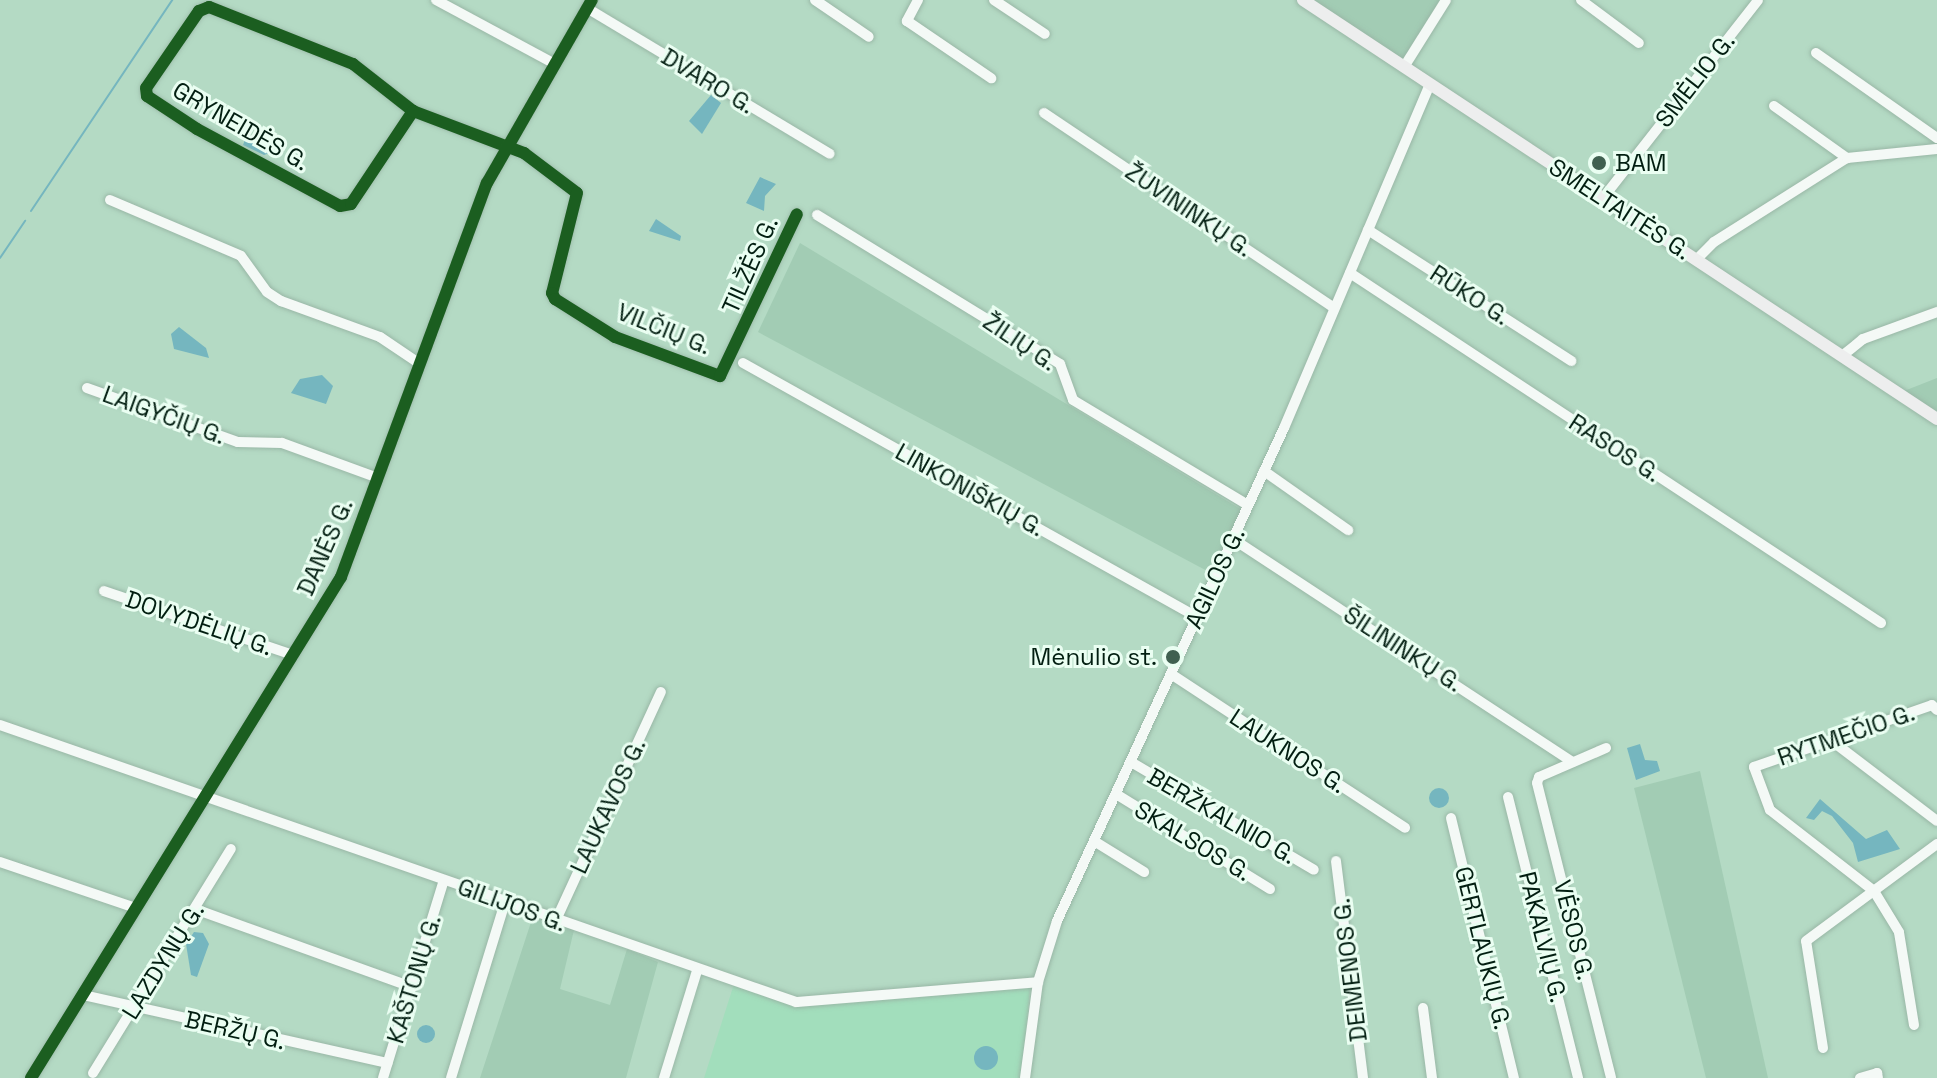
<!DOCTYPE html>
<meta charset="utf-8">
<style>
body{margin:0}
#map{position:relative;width:1937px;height:1078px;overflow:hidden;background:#b4dac4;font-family:"Space Grotesk",sans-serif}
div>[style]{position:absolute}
.built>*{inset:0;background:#a2debc}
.green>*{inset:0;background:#a2ccb4}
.water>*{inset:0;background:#75b6bf}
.round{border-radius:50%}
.stream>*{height:2px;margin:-1px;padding:0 1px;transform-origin:1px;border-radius:1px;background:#75b6bf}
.roads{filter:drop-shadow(0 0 2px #99b7a6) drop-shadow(0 0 2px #99b7a6)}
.minor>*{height:10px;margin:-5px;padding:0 5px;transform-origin:5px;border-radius:5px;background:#f4f9f6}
.major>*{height:12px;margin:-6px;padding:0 6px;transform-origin:6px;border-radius:6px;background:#edeeee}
.cycleway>*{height:12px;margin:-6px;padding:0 6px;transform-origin:6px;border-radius:6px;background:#1b5e20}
.dots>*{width:22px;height:22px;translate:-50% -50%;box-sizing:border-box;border:4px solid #eafef2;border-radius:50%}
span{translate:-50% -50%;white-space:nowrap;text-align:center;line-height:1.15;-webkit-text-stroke:6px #eafef2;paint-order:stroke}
.street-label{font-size:24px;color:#021e11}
.poi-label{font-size:24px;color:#021e11}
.left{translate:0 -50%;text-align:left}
.right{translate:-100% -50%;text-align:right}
</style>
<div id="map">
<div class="built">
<i style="clip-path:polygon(734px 984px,790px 1004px,1030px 988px,1021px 1078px,704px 1078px)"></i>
</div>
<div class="green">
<i style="clip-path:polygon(1310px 0,1443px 0,1404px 62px)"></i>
<i style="clip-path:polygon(800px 243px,1242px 510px,1211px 573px,758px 332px)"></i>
<i style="clip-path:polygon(1937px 378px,1937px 413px,1904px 391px)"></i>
<i style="clip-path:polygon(1700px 771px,1768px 1078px,1706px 1078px,1634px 788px)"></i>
<i style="clip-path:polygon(533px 916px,574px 930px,560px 989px,610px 1005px,627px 949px,658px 962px,626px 1078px,480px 1078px)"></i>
</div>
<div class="water">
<i style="clip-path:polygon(711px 95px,721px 103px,702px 134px,689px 121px)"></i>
<i style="clip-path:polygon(247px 134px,272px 148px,272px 152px,264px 155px,243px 145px)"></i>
<i style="clip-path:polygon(760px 177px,776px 184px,765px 196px,764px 211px,746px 203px)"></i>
<i style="clip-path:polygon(656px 219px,681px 236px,680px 241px,649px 231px)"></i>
<i style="clip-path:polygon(179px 327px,206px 348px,209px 358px,174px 349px,171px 334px)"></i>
<i style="clip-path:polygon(322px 375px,333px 386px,326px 404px,291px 393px,300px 379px)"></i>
<i style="clip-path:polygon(1640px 744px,1645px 760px,1657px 761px,1660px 771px,1636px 780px,1627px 748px)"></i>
<i class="round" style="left:1429px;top:788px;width:20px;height:20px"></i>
<i style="clip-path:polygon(1820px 799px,1866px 839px,1887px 830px,1900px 849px,1858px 862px,1853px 843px,1832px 816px,1822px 811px,1814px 820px,1806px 818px)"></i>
<i style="clip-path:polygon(194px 932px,203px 933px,209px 944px,197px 977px,191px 975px,186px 944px)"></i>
<i class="round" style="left:417px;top:1025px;width:18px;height:18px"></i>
<i class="round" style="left:974px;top:1046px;width:24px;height:24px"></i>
</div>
<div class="stream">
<i style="left:31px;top:211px;width:254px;rotate:-56.2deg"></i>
<i style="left:0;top:258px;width:45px;rotate:-56deg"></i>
</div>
<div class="roads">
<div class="minor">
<i style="left:436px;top:0;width:133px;rotate:28.3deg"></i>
<i style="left:815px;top:0;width:65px;rotate:34.4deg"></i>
<i style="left:918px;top:0;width:24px;rotate:118deg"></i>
<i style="left:907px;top:21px;width:102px;rotate:34.2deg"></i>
<i style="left:994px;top:0;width:61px;rotate:33.7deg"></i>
<i style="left:1581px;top:0;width:72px;rotate:36.6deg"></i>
<i style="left:587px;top:8px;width:283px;rotate:31deg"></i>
<i style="left:1816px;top:53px;width:148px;rotate:35.1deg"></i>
<i style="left:1404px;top:67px;width:79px;rotate:-57.9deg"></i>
<i style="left:1774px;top:106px;width:90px;rotate:35.5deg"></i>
<i style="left:413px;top:111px;width:76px;rotate:-141.9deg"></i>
<i style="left:353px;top:64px;width:155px;rotate:-158.4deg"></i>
<i style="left:209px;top:7px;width:11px;rotate:158deg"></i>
<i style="left:199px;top:11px;width:93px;rotate:124.5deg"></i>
<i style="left:146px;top:88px;width:8px;rotate:83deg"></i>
<i style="left:147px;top:96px;width:60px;rotate:33.4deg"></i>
<i style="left:197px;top:129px;width:162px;rotate:28.3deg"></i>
<i style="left:340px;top:206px;width:11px;rotate:-10deg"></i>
<i style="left:351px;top:204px;width:112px;rotate:-56.3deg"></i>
<i style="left:413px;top:111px;width:119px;rotate:20.7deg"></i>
<i style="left:524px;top:153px;width:66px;rotate:37deg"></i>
<i style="left:577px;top:193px;width:103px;rotate:104deg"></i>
<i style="left:552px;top:293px;width:7px;rotate:63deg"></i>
<i style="left:555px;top:299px;width:71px;rotate:32.3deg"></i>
<i style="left:615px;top:337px;width:112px;rotate:20.4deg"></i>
<i style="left:720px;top:376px;width:179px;rotate:-64.6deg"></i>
<i style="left:1044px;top:113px;width:349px;rotate:33.9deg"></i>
<i style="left:1603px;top:198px;width:251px;rotate:-51.9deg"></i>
<i style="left:110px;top:200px;width:142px;rotate:23.1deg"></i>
<i style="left:241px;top:256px;width:44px;rotate:54.2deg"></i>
<i style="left:267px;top:292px;width:17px;rotate:33deg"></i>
<i style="left:281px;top:301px;width:105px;rotate:20deg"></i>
<i style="left:380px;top:337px;width:45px;rotate:34deg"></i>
<i style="left:817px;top:215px;width:285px;rotate:31.5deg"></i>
<i style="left:1060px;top:364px;width:38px;rotate:70deg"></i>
<i style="left:1073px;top:400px;width:204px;rotate:31deg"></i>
<i style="left:1368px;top:230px;width:242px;rotate:32.8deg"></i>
<i style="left:1696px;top:260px;width:25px;rotate:-45deg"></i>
<i style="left:1714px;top:242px;width:157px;rotate:-32.3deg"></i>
<i style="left:1847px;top:158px;width:90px;rotate:-5.7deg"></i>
<i style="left:1350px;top:273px;width:636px;rotate:33.39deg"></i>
<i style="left:1842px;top:356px;width:27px;rotate:-39deg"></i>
<i style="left:1863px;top:339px;width:79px;rotate:-20deg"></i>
<i style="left:743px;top:363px;width:520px;rotate:29.23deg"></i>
<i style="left:87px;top:388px;width:160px;rotate:19.7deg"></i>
<i style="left:238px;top:442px;width:44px;rotate:1.3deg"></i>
<i style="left:282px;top:443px;width:102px;rotate:20deg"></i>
<i style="left:1264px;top:471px;width:103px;rotate:35.1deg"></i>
<i style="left:1233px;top:539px;width:406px;rotate:33.3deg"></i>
<i style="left:104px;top:591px;width:200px;rotate:18.7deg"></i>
<i style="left:1171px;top:674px;width:280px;rotate:33.3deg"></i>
<i style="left:0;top:725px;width:843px;rotate:19.19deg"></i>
<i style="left:796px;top:1002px;width:243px;rotate:-4.7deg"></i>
<i style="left:1832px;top:741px;width:132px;rotate:37.3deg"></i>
<i style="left:1606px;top:748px;width:73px;rotate:156.6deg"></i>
<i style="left:1539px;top:777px;width:6px;rotate:108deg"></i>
<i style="left:1537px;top:783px;width:304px;rotate:75.9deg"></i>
<i style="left:1131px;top:762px;width:212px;rotate:30.5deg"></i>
<i style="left:1116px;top:794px;width:181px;rotate:31.7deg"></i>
<i style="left:1508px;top:797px;width:290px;rotate:76deg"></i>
<i style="left:1451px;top:818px;width:268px;rotate:76.4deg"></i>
<i style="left:1094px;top:841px;width:59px;rotate:31.8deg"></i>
<i style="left:1336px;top:861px;width:219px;rotate:82.9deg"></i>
<i style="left:0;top:862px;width:144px;rotate:18.7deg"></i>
<i style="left:195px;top:909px;width:231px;rotate:19.8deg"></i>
<i style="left:556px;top:920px;width:251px;rotate:-65.3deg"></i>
<i style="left:83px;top:995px;width:312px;rotate:12.6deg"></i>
<i style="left:1423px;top:1008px;width:71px;rotate:82.7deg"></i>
<i style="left:1914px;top:1025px;width:94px;rotate:-99.2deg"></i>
<i style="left:1899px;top:932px;width:48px;rotate:-121.4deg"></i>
<i style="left:1874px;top:891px;width:132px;rotate:-142.1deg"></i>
<i style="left:1770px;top:810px;width:46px;rotate:-110.4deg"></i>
<i style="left:1754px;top:767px;width:188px;rotate:-19.2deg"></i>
<i style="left:1932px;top:705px;width:7px;rotate:45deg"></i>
<i style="left:1823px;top:1048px;width:108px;rotate:-99deg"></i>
<i style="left:1806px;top:941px;width:163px;rotate:-36.5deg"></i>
<i style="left:93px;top:1073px;width:263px;rotate:-58.4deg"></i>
<i style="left:31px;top:1078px;width:589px;rotate:-58.25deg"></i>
<i style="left:341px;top:577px;width:420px;rotate:-69.7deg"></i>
<i style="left:487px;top:183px;width:211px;rotate:-60.2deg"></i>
<i style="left:383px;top:1078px;width:207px;rotate:-72.9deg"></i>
<i style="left:451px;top:1078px;width:184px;rotate:-72.9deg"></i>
<i style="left:664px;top:1078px;width:112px;rotate:-72.9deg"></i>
<i style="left:1025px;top:1078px;width:97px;rotate:-82.3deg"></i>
<i style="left:1038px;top:982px;width:64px;rotate:-72.7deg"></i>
<i style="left:1057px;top:921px;width:543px;rotate:-65.28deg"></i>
<i style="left:1284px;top:428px;width:374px;rotate:-67deg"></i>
<i style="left:1860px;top:1078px;width:18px;rotate:-16deg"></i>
<i style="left:1877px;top:1073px;width:5px;rotate:79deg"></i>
</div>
<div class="major">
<i style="left:1303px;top:0;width:760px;rotate:33.46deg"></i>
</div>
</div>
<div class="cycleway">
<i style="left:413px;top:111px;width:76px;rotate:-141.9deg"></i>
<i style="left:353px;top:64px;width:155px;rotate:-158.4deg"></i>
<i style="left:209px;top:7px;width:11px;rotate:158deg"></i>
<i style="left:199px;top:11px;width:93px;rotate:124.5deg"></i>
<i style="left:146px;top:88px;width:8px;rotate:83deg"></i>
<i style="left:147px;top:96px;width:60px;rotate:33.4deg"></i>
<i style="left:197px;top:129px;width:162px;rotate:28.3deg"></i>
<i style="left:340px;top:206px;width:11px;rotate:-10deg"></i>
<i style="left:351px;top:204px;width:112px;rotate:-56.3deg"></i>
<i style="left:413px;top:111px;width:119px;rotate:20.7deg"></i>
<i style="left:524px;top:153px;width:66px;rotate:37deg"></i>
<i style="left:577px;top:193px;width:103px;rotate:104deg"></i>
<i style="left:552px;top:293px;width:7px;rotate:63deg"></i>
<i style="left:555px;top:299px;width:71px;rotate:32.3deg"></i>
<i style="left:615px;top:337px;width:112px;rotate:20.4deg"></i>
<i style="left:720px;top:376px;width:179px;rotate:-64.6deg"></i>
<i style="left:31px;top:1078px;width:589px;rotate:-58.25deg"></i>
<i style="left:341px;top:577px;width:420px;rotate:-69.7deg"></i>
<i style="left:487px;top:183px;width:211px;rotate:-60.2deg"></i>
</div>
<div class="dots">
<i style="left:1599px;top:163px;background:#406050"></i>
<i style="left:1173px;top:657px;background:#406050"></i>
</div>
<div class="street-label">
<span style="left:1695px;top:80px;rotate:-52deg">SMĖLIO G.</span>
<span style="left:708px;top:81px;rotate:31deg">DVARO G.</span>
<span style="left:241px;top:126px;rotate:30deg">GRYNEIDĖS G.</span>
<span style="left:1620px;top:209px;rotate:33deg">SMELTAITĖS G.</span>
<span style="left:1189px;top:210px;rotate:34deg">ŽUVININKŲ G.</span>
<span style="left:750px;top:265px;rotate:-66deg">TILŽĖS G.</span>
<span style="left:1470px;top:295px;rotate:33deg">RŪKO G.</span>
<span style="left:664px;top:329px;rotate:22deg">VILČIŲ G.</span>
<span style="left:1020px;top:342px;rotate:34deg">ŽILIŲ G.</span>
<span style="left:164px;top:415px;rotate:20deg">LAIGYČIŲ G.</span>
<span style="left:1615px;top:448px;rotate:33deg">RASOS G.</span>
<span style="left:970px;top:490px;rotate:29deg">LINKONIŠKIŲ G.</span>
<span style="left:325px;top:547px;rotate:-66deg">DANĖS G.</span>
<span style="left:1215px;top:578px;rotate:-65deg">AGILOS G.</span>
<span style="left:199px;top:623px;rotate:19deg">DOVYDĖLIŲ G.</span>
<span style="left:1403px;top:649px;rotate:33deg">ŠILININKŲ G.</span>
<span style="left:1846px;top:735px;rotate:-19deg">RYTMEČIO G.</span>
<span style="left:1288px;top:751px;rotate:33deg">LAUKNOS G.</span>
<span style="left:608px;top:806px;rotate:-65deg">LAUKAVOS G.</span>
<span style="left:1222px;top:816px;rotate:30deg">BERŽKALNIO G.</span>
<span style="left:1193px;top:841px;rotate:31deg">SKALSOS G.</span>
<span style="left:512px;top:905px;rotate:20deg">GILIJOS G.</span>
<span style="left:1574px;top:930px;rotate:76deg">VĖSOS G.</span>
<span style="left:1543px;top:937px;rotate:76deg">PAKALVIŲ G.</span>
<span style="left:1483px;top:948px;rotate:76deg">GERTLAUKIŲ G.</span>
<span style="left:163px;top:961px;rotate:-58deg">LAZDYNŲ G.</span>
<span style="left:1350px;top:970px;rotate:-97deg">DEIMENOS G.</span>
<span style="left:414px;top:979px;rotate:-73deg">KAŠTONŲ G.</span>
<span style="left:235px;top:1030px;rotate:13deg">BERŽŲ G.</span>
</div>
<div class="poi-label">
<span class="left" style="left:1615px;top:163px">BAM</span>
<span class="right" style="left:1157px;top:657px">Mėnulio st.</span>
</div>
</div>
